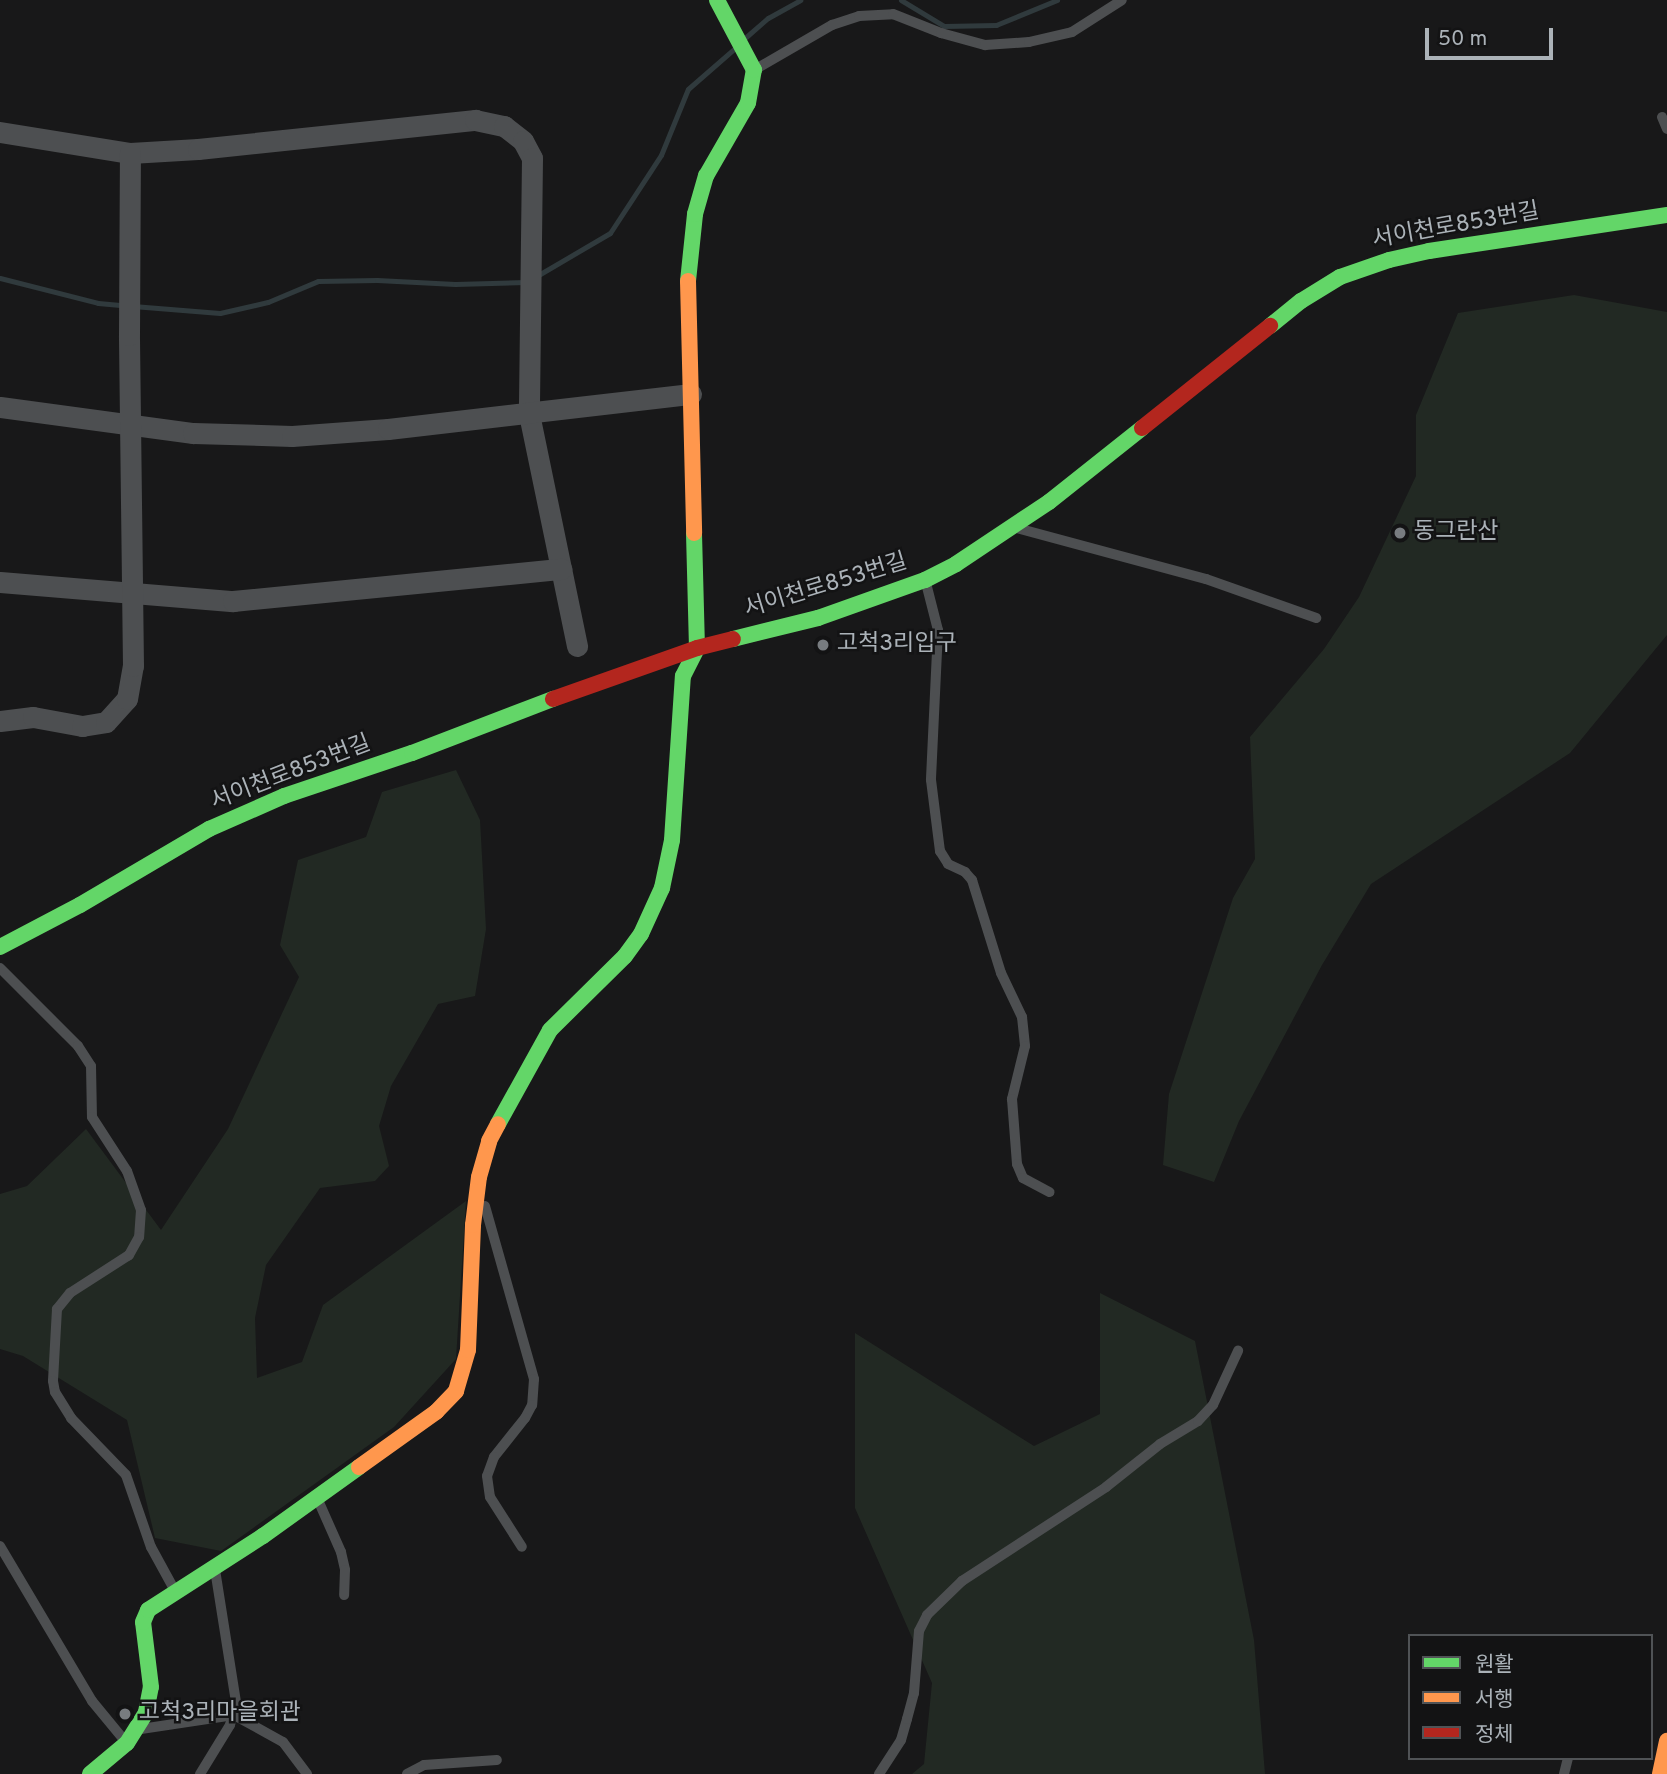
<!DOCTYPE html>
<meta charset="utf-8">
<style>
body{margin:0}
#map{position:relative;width:1667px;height:1774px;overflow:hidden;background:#181819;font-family:Overpass,"Noto Sans KR",sans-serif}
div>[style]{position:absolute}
.green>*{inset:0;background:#222923}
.stream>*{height:5px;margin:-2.5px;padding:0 2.5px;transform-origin:2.5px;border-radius:2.5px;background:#303a3d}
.lane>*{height:10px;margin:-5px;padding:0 5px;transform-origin:5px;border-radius:5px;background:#4d4f51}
.street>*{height:21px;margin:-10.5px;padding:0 10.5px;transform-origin:10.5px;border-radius:10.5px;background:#4d4f51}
.fast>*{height:16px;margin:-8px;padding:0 8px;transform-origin:8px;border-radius:8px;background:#63d668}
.slow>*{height:16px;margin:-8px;padding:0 8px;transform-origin:8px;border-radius:8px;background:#ff974d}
.jam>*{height:16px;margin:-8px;padding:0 8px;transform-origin:8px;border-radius:8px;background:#b3261e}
.dots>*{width:19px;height:19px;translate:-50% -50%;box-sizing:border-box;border:4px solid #131314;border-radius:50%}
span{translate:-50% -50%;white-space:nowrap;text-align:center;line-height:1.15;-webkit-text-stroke:5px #131314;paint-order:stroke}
.street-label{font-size:23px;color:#abb2b8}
.poi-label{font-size:23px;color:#abb2b8}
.left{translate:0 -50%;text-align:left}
.legend{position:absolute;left:1408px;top:1634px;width:245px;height:126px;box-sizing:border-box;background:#131314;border:2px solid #505356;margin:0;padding:9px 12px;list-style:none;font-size:21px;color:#abb2b8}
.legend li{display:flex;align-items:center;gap:14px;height:35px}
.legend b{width:35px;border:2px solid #505356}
.scale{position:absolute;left:1425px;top:28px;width:128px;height:32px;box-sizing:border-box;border:4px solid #abb2b8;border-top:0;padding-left:9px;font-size:21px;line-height:24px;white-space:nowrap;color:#abb2b8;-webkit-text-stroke:5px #131314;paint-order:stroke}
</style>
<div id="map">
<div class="green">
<i style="clip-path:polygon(1574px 295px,1667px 312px,1667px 635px,1570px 753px,1371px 884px,1322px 965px,1239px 1121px,1214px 1182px,1163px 1165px,1169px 1094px,1233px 898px,1255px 859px,1250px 737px,1324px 649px,1359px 597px,1416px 476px,1416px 415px,1458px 313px)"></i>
<i style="clip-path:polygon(456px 770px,480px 820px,486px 929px,475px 996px,438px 1004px,391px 1086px,379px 1126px,389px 1166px,375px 1181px,320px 1188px,266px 1265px,255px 1318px,257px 1378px,302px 1362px,323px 1305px,466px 1201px,456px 1359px,394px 1427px,221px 1551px,155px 1538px,127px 1420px,23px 1356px,0 1349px,0 1194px,27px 1186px,86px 1129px,161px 1230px,228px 1129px,299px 977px,280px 945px,298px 860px,366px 837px,382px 792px)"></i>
<i style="clip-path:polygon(1100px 1293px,1195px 1341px,1254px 1640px,1265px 1774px,912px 1774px,924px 1764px,932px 1683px,855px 1508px,855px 1333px,1034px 1446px,1100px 1414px)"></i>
</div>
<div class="stream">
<i style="left:901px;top:0;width:50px;rotate:31.2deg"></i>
<i style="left:944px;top:26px;width:52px;rotate:-1.1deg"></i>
<i style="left:996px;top:25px;width:66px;rotate:-22.3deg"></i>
<i style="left:746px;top:37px;width:29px;rotate:-41deg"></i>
<i style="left:768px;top:18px;width:37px;rotate:-29deg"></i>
<i style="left:535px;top:277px;width:87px;rotate:-30.4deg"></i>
<i style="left:610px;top:233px;width:93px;rotate:-56.8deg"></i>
<i style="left:661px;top:155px;width:71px;rotate:-67.8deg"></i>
<i style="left:688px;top:89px;width:61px;rotate:-41deg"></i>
<i style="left:0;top:278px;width:101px;rotate:14.3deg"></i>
<i style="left:98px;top:303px;width:25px;rotate:5deg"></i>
<i style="left:133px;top:306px;width:87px;rotate:4.6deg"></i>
<i style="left:220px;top:313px;width:49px;rotate:-12.9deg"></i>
<i style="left:268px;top:302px;width:54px;rotate:-22.8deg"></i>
<i style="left:318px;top:281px;width:59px;rotate:-1deg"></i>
<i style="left:377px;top:280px;width:78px;rotate:2.9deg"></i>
<i style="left:455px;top:284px;width:71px;rotate:-1.6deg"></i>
</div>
<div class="lane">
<i style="left:756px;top:69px;width:88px;rotate:-30.1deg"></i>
<i style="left:832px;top:25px;width:28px;rotate:-18deg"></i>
<i style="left:859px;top:16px;width:34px;rotate:-3deg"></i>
<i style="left:893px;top:14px;width:52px;rotate:21.6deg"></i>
<i style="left:941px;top:33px;width:46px;rotate:15.3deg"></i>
<i style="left:985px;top:45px;width:44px;rotate:-3.9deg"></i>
<i style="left:1029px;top:42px;width:44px;rotate:-13.1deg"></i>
<i style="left:1072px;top:32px;width:59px;rotate:-32.6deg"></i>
<i style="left:1662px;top:117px;width:13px;rotate:67deg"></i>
<i style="left:1017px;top:528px;width:196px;rotate:15.1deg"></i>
<i style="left:1206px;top:579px;width:117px;rotate:19.5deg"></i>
<i style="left:926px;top:583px;width:49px;rotate:75.7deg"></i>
<i style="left:938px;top:630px;width:150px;rotate:92.7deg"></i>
<i style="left:931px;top:780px;width:72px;rotate:82.8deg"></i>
<i style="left:940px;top:851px;width:15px;rotate:58deg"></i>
<i style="left:948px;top:864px;width:19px;rotate:25deg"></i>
<i style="left:965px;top:872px;width:11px;rotate:49deg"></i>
<i style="left:972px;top:880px;width:97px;rotate:72.7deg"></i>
<i style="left:1001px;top:973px;width:49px;rotate:64.5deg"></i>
<i style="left:1022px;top:1017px;width:29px;rotate:84deg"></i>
<i style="left:1025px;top:1046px;width:55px;rotate:103.8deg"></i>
<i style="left:1012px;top:1099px;width:65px;rotate:85.6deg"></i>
<i style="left:1017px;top:1164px;width:15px;rotate:67deg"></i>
<i style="left:1023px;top:1178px;width:30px;rotate:28deg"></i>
<i style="left:0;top:968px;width:110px;rotate:45deg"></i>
<i style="left:78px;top:1046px;width:24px;rotate:57deg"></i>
<i style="left:91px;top:1066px;width:51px;rotate:88.9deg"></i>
<i style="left:92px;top:1117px;width:64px;rotate:57.1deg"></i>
<i style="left:127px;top:1171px;width:41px;rotate:70.3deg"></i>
<i style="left:141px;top:1210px;width:27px;rotate:94deg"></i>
<i style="left:139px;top:1237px;width:21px;rotate:119deg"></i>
<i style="left:129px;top:1255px;width:70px;rotate:147.2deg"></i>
<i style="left:70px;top:1293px;width:21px;rotate:129deg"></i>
<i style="left:57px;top:1309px;width:72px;rotate:93.2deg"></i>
<i style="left:53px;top:1381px;width:11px;rotate:80deg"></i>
<i style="left:55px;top:1392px;width:31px;rotate:58deg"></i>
<i style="left:71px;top:1418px;width:79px;rotate:46deg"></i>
<i style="left:126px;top:1475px;width:76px;rotate:70.9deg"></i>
<i style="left:151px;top:1547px;width:48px;rotate:61.3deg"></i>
<i style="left:485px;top:1206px;width:180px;rotate:74.2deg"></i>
<i style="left:534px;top:1379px;width:26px;rotate:94deg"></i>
<i style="left:532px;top:1405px;width:15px;rotate:118deg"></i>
<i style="left:525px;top:1418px;width:50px;rotate:128.5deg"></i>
<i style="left:494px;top:1457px;width:20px;rotate:110deg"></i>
<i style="left:487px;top:1476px;width:21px;rotate:82deg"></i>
<i style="left:490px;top:1497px;width:59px;rotate:57.4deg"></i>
<i style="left:318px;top:1500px;width:57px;rotate:66.1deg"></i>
<i style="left:341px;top:1552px;width:18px;rotate:77deg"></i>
<i style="left:345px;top:1570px;width:25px;rotate:92deg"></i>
<i style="left:0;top:1546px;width:180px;rotate:59.3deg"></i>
<i style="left:92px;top:1701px;width:52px;rotate:50.5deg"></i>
<i style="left:141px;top:1729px;width:94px;rotate:-8.6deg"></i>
<i style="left:234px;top:1715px;width:56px;rotate:28.9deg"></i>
<i style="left:283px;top:1742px;width:40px;rotate:53deg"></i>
<i style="left:200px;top:1774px;width:57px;rotate:-58.5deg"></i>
<i style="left:230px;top:1725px;width:24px;rotate:-75deg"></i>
<i style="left:236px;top:1702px;width:135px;rotate:-99deg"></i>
<i style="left:407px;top:1774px;width:19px;rotate:-28deg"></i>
<i style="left:424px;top:1765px;width:73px;rotate:-3.9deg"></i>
<i style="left:879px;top:1774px;width:40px;rotate:-57.1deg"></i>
<i style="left:901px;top:1740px;width:22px;rotate:-74deg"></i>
<i style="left:907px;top:1719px;width:27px;rotate:-75deg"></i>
<i style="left:914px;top:1693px;width:62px;rotate:-85.4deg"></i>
<i style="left:919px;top:1631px;width:18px;rotate:-63deg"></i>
<i style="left:927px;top:1615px;width:49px;rotate:-44.2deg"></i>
<i style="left:962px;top:1581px;width:172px;rotate:-33.1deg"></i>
<i style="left:1106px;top:1487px;width:69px;rotate:-38.5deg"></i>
<i style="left:1160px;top:1444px;width:44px;rotate:-31.2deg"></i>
<i style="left:1198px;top:1421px;width:22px;rotate:-47deg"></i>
<i style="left:1213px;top:1405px;width:60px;rotate:-65.2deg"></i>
<i style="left:1564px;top:1774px;width:16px;rotate:-76deg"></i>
</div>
<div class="street">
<i style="left:0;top:132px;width:132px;rotate:9.2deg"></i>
<i style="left:130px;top:153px;width:68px;rotate:-3.4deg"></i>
<i style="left:198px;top:149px;width:279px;rotate:-6deg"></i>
<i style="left:475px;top:120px;width:30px;rotate:12deg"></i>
<i style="left:504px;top:126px;width:24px;rotate:38deg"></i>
<i style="left:523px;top:141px;width:19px;rotate:62deg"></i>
<i style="left:532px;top:158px;width:256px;rotate:90.7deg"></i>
<i style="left:529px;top:414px;width:237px;rotate:78.3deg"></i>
<i style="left:0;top:407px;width:195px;rotate:7.7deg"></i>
<i style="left:193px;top:433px;width:99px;rotate:1.7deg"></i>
<i style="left:292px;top:436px;width:96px;rotate:-4.2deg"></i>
<i style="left:388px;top:429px;width:305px;rotate:-6.6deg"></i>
<i style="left:0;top:582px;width:234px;rotate:4.7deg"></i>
<i style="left:233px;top:601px;width:330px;rotate:-5.6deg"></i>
<i style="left:0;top:721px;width:33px;rotate:-7deg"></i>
<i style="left:33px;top:717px;width:50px;rotate:10.4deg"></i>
<i style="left:82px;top:726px;width:24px;rotate:-9deg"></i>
<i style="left:106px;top:722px;width:31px;rotate:-48deg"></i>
<i style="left:127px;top:699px;width:34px;rotate:-80deg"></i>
<i style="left:133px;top:666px;width:331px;rotate:-90.7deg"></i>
<i style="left:129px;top:335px;width:182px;rotate:-89.7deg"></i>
</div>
<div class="fast">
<i style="left:688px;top:281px;width:67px;rotate:-84deg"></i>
<i style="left:695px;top:214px;width:40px;rotate:-74deg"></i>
<i style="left:706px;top:176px;width:84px;rotate:-60.1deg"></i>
<i style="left:748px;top:103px;width:34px;rotate:-80deg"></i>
<i style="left:754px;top:70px;width:79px;rotate:-117.9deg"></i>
<i style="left:1270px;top:326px;width:40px;rotate:-39deg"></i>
<i style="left:1301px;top:301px;width:46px;rotate:-31.6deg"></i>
<i style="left:1340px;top:277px;width:52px;rotate:-19.1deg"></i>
<i style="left:1389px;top:260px;width:41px;rotate:-12.7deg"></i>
<i style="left:1429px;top:251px;width:241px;rotate:-8.6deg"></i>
<i style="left:733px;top:639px;width:88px;rotate:-13.9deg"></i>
<i style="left:818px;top:618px;width:114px;rotate:-19.6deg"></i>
<i style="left:925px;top:580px;width:35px;rotate:-27deg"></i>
<i style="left:956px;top:564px;width:112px;rotate:-33.7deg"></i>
<i style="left:1049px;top:502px;width:119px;rotate:-38.5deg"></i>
<i style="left:0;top:947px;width:90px;rotate:-27.7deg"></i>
<i style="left:80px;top:905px;width:150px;rotate:-30.5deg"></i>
<i style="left:209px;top:829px;width:82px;rotate:-23.7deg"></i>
<i style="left:284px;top:796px;width:135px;rotate:-18.6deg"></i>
<i style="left:412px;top:753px;width:151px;rotate:-21deg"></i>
<i style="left:498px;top:1124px;width:107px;rotate:-61deg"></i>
<i style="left:550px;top:1030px;width:105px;rotate:-44.6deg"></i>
<i style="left:625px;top:956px;width:27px;rotate:-54deg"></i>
<i style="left:641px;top:934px;width:51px;rotate:-65.5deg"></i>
<i style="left:662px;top:888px;width:49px;rotate:-78.2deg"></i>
<i style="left:672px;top:840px;width:164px;rotate:-86.2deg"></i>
<i style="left:683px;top:676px;width:31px;rotate:-63deg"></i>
<i style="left:697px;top:648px;width:115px;rotate:-91.5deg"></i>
<i style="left:90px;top:1774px;width:48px;rotate:-40deg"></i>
<i style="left:127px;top:1743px;width:36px;rotate:-58deg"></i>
<i style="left:146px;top:1712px;width:25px;rotate:-79deg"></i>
<i style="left:151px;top:1687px;width:65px;rotate:-97deg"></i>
<i style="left:143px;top:1622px;width:13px;rotate:-67deg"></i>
<i style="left:148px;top:1610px;width:137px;rotate:-32.8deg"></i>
<i style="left:263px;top:1536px;width:118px;rotate:-35.7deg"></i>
</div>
<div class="slow">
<i style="left:688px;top:281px;width:252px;rotate:88.6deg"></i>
<i style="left:359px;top:1467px;width:95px;rotate:-35.5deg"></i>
<i style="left:436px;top:1412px;width:29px;rotate:-46deg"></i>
<i style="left:456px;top:1391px;width:43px;rotate:-73.7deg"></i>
<i style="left:468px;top:1350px;width:125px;rotate:-87.7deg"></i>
<i style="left:473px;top:1225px;width:48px;rotate:-82.9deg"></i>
<i style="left:479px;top:1177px;width:37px;rotate:-74deg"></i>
<i style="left:489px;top:1141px;width:19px;rotate:-62deg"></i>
<i style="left:1660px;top:1774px;width:34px;rotate:-78deg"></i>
</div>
<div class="jam">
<i style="left:1142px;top:428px;width:164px;rotate:-38.6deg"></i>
<i style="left:553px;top:699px;width:153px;rotate:-19.5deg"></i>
<i style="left:697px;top:648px;width:37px;rotate:-14deg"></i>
</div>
<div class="dots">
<i style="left:1400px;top:533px;background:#787c80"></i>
<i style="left:823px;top:645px;background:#787c80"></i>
<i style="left:125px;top:1714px;background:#787c80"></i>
</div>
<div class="street-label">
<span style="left:1456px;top:227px;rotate:-10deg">서이천로853번길</span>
<span style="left:826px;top:587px;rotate:-17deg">서이천로853번길</span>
<span style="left:291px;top:774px;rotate:-21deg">서이천로853번길</span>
</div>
<div class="poi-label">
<span class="left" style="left:1414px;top:533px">동그란산</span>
<span class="left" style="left:837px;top:645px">고척3리입구</span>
<span class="left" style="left:139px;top:1714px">고척3리마을회관</span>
</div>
<ul class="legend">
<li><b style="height:9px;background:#63d668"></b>원활</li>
<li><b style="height:9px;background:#ff974d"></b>서행</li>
<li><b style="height:9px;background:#b3261e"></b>정체</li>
</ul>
<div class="scale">50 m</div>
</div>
